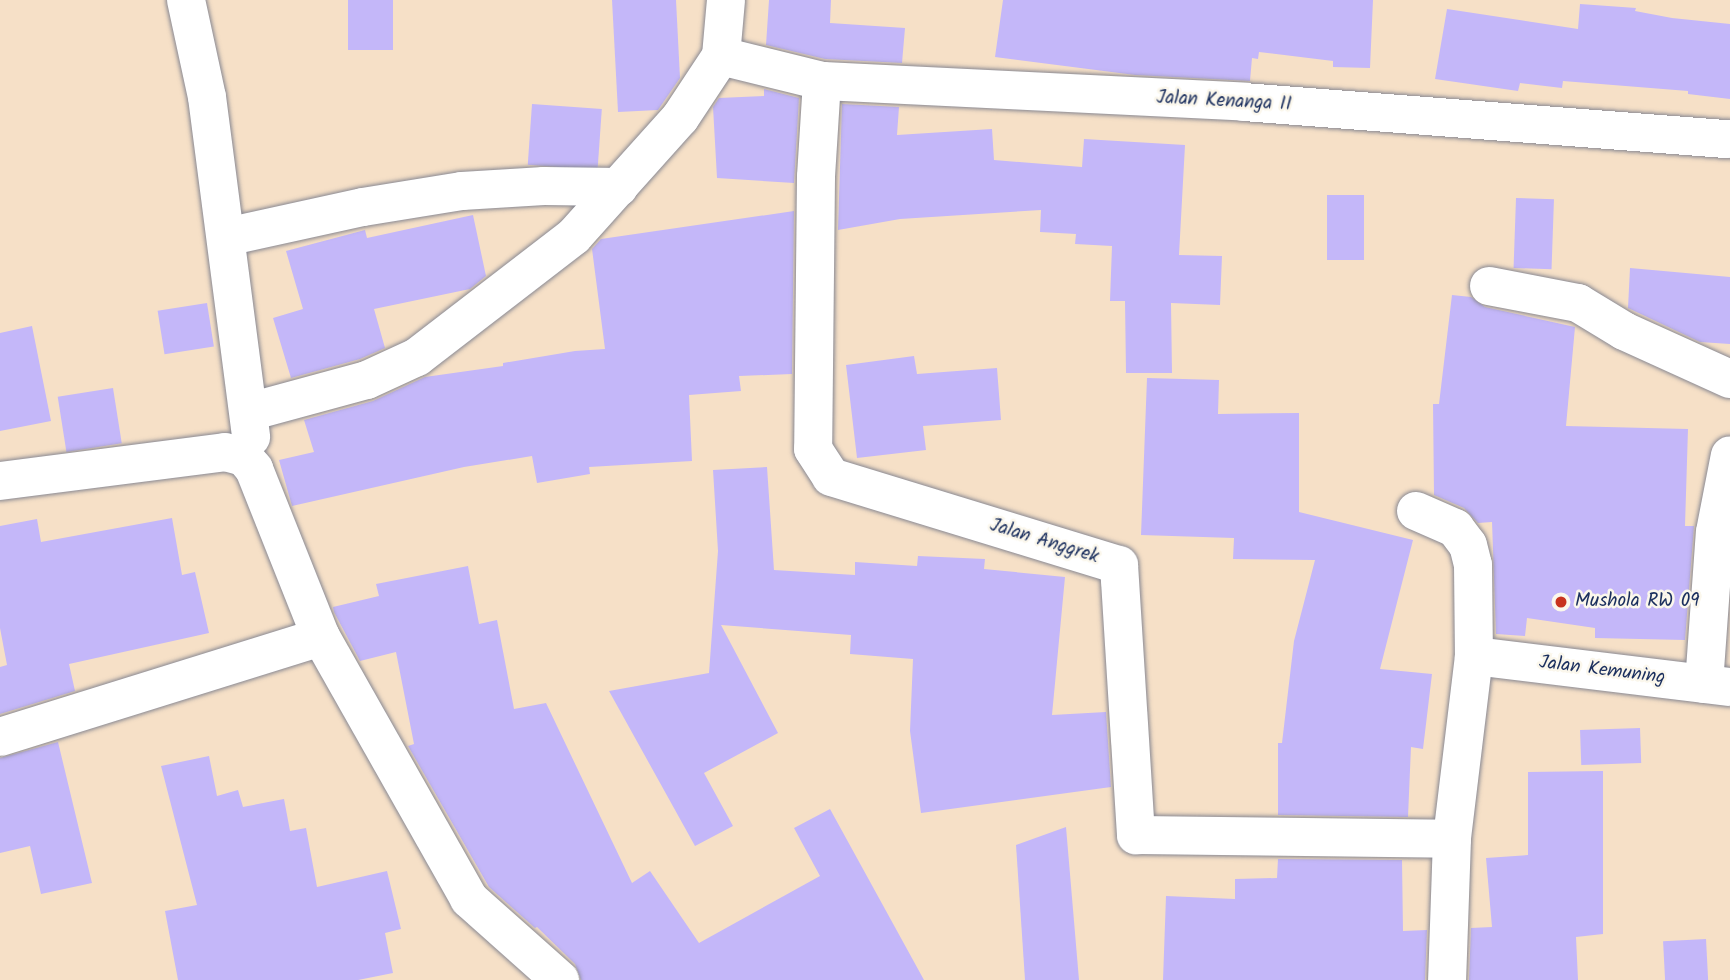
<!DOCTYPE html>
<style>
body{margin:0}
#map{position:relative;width:1730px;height:980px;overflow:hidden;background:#f6e0c7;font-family:Kalam,sans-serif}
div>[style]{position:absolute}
.building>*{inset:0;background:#c4b7f9;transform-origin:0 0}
.roads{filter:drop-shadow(0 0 2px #888892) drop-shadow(0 0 2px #888892)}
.minor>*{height:38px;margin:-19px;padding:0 19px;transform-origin:19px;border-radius:19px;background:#fff}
.dots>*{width:19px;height:19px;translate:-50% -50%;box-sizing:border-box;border:4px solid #fbf7ec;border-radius:50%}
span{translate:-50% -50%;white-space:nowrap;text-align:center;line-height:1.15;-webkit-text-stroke:5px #fbf7ec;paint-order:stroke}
.street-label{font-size:19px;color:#1b2f5e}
.poi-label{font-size:19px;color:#1b2f5e}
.left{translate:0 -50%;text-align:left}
</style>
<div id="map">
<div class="building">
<i style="left:348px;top:0;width:45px;height:50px"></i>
<i style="clip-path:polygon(612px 0,676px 0,680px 78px,658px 110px,618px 112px)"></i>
<i style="clip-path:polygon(769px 0,831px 0,830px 23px,905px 28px,902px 63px,825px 59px,766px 45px)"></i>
<i style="clip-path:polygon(1003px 0,1373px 0,1370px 68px,1333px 67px,1333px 61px,1259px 52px,1258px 59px,1252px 58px,1250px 81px,1135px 75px,995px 57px)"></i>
<i style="clip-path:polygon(1580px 4px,1636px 8px,1635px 11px,1672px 18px,1730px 24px,1730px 99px,1688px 94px,1688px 91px,1563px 81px,1562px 88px,1520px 83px,1518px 91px,1435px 79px,1447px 9px,1578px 29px)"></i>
<i style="clip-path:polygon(764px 89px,799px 98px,794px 183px,717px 178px,713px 107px,719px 98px,764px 96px)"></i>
<i style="left:532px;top:104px;width:70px;height:61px;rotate:4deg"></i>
<i style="clip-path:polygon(842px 104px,899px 107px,897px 135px,992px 129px,994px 160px,1082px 167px,1084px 139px,1185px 145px,1179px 255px,1222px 256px,1220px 305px,1171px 303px,1172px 373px,1126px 373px,1125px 301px,1110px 301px,1112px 246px,1075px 244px,1076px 234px,1040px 232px,1041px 210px,900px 219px,838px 230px)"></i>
<i style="left:1327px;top:195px;width:37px;height:65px"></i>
<i style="left:1516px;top:198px;width:38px;height:70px;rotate:2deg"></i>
<i style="clip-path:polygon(794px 211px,792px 374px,739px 376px,741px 391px,689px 395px,692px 461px,589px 467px,590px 474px,537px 483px,532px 456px,464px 467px,292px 506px,279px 460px,314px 452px,304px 420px,373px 401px,425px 377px,503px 366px,503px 363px,575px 351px,605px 349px,592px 249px,601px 239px)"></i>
<i style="clip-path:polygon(473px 215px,486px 276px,470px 289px,374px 309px,385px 348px,360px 359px,291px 378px,273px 318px,303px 309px,286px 251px,365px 230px,367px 238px)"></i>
<i style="clip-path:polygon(1630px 268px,1730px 277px,1730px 344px,1700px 342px,1628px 308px)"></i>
<i style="clip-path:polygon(1452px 295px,1471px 297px,1485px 307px,1575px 327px,1566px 426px,1688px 429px,1685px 526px,1694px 526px,1685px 640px,1595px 638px,1595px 628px,1527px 618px,1525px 636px,1496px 634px,1492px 522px,1478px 523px,1464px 508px,1434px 495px,1433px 404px,1439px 404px)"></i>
<i style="left:207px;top:303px;width:44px;height:50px;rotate:81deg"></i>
<i style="clip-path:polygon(32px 326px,51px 421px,0 431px,0 333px)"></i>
<i style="clip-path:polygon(914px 356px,917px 374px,997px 368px,1001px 420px,923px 426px,926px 450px,857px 458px,846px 365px)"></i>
<i style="clip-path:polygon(1147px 378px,1219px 380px,1218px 414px,1299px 413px,1299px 512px,1413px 540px,1380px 669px,1432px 674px,1423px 749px,1411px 747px,1408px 817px,1278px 815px,1278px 743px,1282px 743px,1294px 641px,1315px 560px,1233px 559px,1234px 538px,1141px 535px)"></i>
<i style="left:113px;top:388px;width:56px;height:56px;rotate:81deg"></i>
<i style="clip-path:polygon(767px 467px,774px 570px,855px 575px,855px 562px,917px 566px,918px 556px,985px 559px,984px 569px,1065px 577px,1052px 715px,1106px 712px,1111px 787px,921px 813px,910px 731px,913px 659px,850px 654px,851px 635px,721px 625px,778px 733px,704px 773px,733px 826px,695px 846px,609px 691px,709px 673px,718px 551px,713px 470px)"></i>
<i style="clip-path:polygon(172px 518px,182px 575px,195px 572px,209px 633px,69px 664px,75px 691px,0 714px,0 667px,7px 665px,0 628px,0 526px,37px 519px,41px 542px)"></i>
<i style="clip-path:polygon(468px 566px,479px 624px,497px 620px,514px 709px,546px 703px,632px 883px,650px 871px,699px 943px,820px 876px,794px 828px,830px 809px,924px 980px,581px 980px,575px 964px,537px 927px,535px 928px,489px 887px,408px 746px,414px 744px,396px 652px,360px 661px,334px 612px,333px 607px,379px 596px,376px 584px)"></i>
<i style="left:1640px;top:728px;width:35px;height:60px;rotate:88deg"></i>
<i style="clip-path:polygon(58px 742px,92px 883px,41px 894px,30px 846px,0 853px,0 758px)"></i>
<i style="clip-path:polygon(209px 756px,217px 796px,238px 790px,243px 807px,284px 799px,290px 831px,306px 828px,317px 887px,387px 871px,401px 929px,385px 933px,393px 973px,358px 980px,178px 980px,165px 911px,197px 905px,161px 766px)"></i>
<i style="clip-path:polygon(1603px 771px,1603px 934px,1576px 937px,1578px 980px,1469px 980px,1471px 928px,1492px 927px,1486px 858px,1528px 855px,1528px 772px)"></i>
<i style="clip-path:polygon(1066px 827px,1079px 980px,1025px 980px,1016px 845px)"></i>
<i style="clip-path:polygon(1278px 859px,1402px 860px,1403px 931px,1427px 930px,1425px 980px,1163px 980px,1166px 896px,1235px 899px,1235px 879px,1277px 878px)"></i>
<i style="left:1706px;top:939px;width:41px;height:43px;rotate:87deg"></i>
</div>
<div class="roads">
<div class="minor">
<i style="left:186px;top:0;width:99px;rotate:77.8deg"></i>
<i style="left:207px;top:97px;width:343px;rotate:82.6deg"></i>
<i style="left:721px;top:56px;width:104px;rotate:13.9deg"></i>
<i style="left:822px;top:81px;width:423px;rotate:2.8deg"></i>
<i style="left:1244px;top:102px;width:487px;rotate:4.4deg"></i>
<i style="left:822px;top:81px;width:96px;rotate:93.6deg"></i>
<i style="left:816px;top:177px;width:272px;rotate:90.6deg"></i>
<i style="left:813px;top:449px;width:33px;rotate:57deg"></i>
<i style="left:831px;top:477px;width:301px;rotate:17deg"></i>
<i style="left:1119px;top:565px;width:271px;rotate:86.4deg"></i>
<i style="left:1136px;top:835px;width:316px;rotate:0.7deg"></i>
<i style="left:226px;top:237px;width:140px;rotate:-12.4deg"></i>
<i style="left:363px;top:207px;width:100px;rotate:-9.2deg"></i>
<i style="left:462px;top:191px;width:82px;rotate:-3.5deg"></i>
<i style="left:544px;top:186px;width:75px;rotate:0.8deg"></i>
<i style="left:1489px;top:286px;width:91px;rotate:10.8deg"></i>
<i style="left:1578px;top:303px;width:54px;rotate:31.3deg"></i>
<i style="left:1624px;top:331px;width:116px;rotate:24.4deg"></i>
<i style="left:249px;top:412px;width:122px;rotate:-15.2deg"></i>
<i style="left:367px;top:380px;width:55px;rotate:-24.7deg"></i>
<i style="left:417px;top:357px;width:198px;rotate:-37.6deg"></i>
<i style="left:574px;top:236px;width:159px;rotate:-48.1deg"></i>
<i style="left:680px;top:118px;width:74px;rotate:-56.5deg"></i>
<i style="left:721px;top:56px;width:56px;rotate:-84.9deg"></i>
<i style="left:0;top:481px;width:227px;rotate:-7.3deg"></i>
<i style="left:225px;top:452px;width:20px;rotate:15deg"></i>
<i style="left:244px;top:457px;width:16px;rotate:50deg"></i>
<i style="left:254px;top:469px;width:181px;rotate:68.3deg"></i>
<i style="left:321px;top:637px;width:301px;rotate:60.5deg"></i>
<i style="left:469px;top:899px;width:122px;rotate:41.7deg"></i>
<i style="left:1416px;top:511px;width:43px;rotate:23.6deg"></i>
<i style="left:1455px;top:528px;width:21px;rotate:53deg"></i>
<i style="left:1468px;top:545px;width:21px;rotate:76deg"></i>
<i style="left:1473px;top:565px;width:91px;rotate:89.4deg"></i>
<i style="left:1474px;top:656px;width:184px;rotate:96.9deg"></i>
<i style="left:1452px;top:839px;width:141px;rotate:92deg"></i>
<i style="left:1474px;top:656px;width:258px;rotate:6.9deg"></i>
<i style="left:1704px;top:684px;width:152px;rotate:-85.9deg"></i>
<i style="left:1715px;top:532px;width:78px;rotate:-79deg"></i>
<i style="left:0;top:737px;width:336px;rotate:-17.3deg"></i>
</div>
</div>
<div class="dots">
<i style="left:1561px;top:602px;background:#c8321e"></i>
</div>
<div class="street-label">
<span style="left:1224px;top:102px;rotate:3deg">Jalan Kenanga II</span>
<span style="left:1044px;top:542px;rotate:17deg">Jalan Anggrek</span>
<span style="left:1602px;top:671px;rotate:7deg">Jalan Kemuning</span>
</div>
<div class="poi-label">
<span class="left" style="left:1575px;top:602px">Mushola RW 09</span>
</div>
</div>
